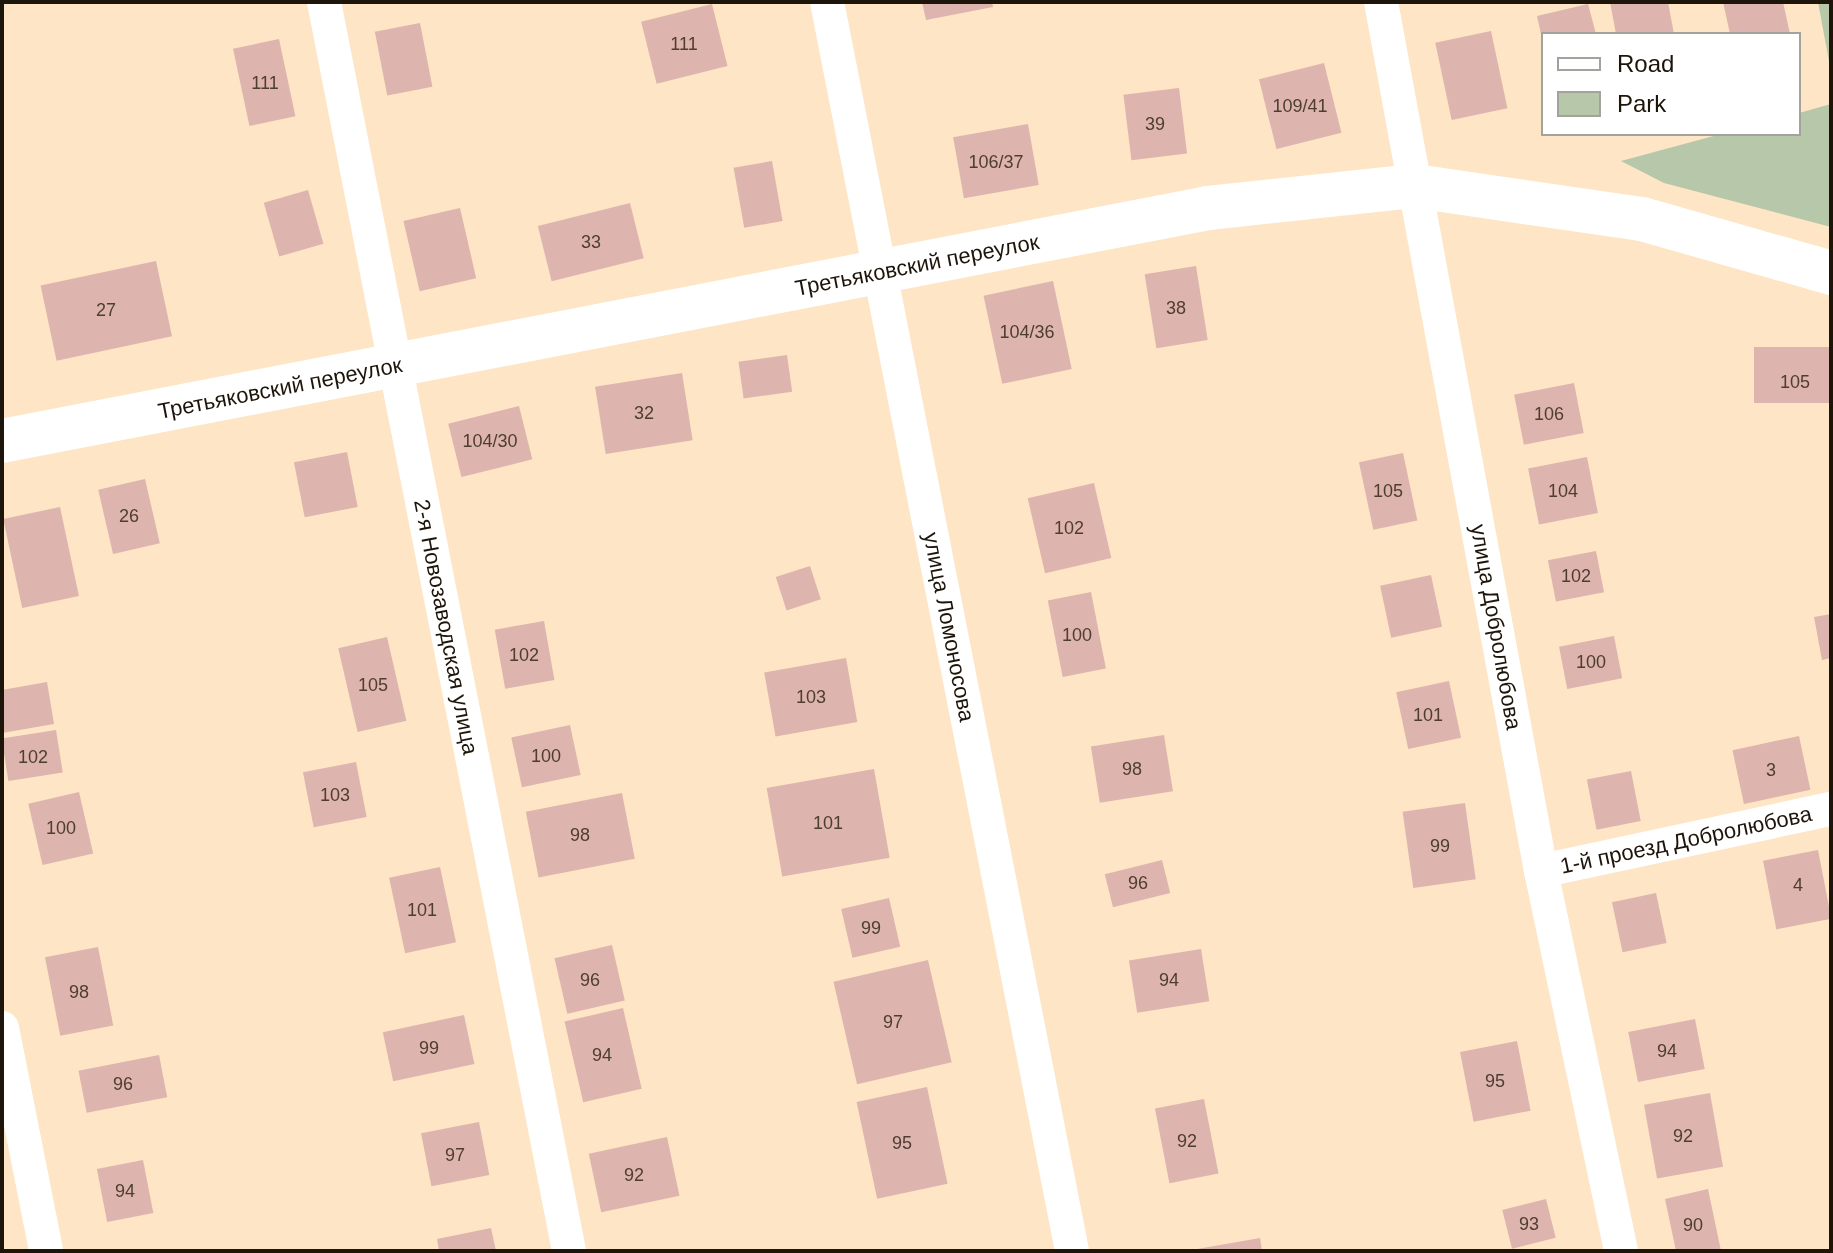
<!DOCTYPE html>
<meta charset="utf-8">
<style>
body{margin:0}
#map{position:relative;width:1833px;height:1253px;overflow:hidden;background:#fde5c5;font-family:Helvetica,sans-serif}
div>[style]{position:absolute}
.green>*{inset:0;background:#b6c8a9}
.building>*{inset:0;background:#deb4ae;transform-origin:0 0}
.street>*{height:34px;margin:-17px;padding:0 17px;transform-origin:17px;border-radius:17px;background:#fff}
.primary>*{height:44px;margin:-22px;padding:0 22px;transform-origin:22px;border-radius:22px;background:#fff}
span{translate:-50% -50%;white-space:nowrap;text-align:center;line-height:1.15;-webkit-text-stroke:7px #fff;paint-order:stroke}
.number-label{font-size:18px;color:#4e3d33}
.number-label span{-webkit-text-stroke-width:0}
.street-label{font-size:22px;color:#1e150a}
.frame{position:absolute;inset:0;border:4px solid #1e150a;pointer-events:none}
.legend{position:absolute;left:1541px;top:32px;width:260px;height:104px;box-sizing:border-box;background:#fff;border:2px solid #a5a19d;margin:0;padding:10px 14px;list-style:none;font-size:24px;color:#1e150a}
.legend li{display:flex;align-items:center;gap:16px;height:40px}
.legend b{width:40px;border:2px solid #a5a19d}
</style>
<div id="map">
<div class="green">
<i style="clip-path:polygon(1818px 2px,1831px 2px,1831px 72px)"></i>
<i style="clip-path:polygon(1831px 104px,1831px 227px,1664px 183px,1621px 161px,1721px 134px,1799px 134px,1799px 113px)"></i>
</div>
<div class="building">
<i style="clip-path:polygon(922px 2px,992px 2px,993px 7px,926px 20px)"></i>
<i style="clip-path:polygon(1610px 2px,1668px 2px,1674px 34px,1616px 34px)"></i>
<i style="clip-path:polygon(1723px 2px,1783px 2px,1790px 34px,1730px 34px)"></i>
<i style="left:712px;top:4px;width:64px;height:73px;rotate:76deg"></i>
<i style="clip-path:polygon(1588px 4px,1596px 34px,1541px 34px,1537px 16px)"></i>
<i style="left:420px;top:23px;width:65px;height:46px;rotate:79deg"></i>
<i style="left:1491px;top:31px;width:79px;height:57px;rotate:78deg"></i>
<i style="left:279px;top:39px;width:79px;height:47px;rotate:78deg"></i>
<i style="left:1324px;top:63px;width:72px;height:67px;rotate:76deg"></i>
<i style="left:1179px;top:88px;width:66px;height:56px;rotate:83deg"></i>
<i style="left:1028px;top:124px;width:62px;height:76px;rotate:80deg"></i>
<i style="left:772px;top:161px;width:61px;height:39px;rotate:80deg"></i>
<i style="left:308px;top:190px;width:56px;height:46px;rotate:74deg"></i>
<i style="left:630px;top:203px;width:57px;height:95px;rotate:76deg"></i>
<i style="left:460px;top:208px;width:72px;height:58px;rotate:77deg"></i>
<i style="left:156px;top:261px;width:77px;height:118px;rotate:78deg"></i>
<i style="left:1196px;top:266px;width:75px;height:52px;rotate:81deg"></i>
<i style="left:1053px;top:281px;width:90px;height:71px;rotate:78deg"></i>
<i style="left:1831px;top:347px;width:56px;height:77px;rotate:90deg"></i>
<i style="left:787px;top:355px;width:37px;height:49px;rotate:82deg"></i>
<i style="left:682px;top:373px;width:68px;height:88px;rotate:81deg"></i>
<i style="left:1574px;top:383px;width:51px;height:61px;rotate:79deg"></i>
<i style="left:519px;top:406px;width:55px;height:73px;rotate:76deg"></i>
<i style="left:347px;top:452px;width:56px;height:54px;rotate:79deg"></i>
<i style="left:1403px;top:453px;width:69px;height:45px;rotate:78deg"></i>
<i style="left:1587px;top:457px;width:57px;height:60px;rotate:79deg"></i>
<i style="left:145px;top:479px;width:66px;height:48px;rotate:77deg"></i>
<i style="left:1094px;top:483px;width:77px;height:68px;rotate:77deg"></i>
<i style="left:60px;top:507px;width:91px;height:58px;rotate:78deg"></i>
<i style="left:1596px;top:551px;width:42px;height:49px;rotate:79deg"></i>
<i style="left:810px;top:566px;width:35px;height:36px;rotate:72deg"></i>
<i style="left:1431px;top:575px;width:53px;height:52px;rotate:78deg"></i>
<i style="left:1091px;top:592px;width:78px;height:44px;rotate:79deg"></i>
<i style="clip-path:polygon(1831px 614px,1831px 658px,1822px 660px,1814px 617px)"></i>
<i style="left:544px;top:621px;width:60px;height:50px;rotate:80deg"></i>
<i style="left:1614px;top:636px;width:43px;height:56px;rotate:79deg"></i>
<i style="left:387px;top:637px;width:86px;height:50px;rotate:77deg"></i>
<i style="left:846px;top:658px;width:65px;height:83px;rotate:80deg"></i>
<i style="left:1449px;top:681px;width:58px;height:54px;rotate:78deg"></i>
<i style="clip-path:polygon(47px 682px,54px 724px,2px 733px,2px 690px)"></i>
<i style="left:570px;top:725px;width:51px;height:60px;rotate:78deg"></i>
<i style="left:56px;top:730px;width:43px;height:55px;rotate:81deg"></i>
<i style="left:1164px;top:735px;width:57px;height:74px;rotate:81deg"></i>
<i style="left:1799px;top:736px;width:55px;height:68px;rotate:78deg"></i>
<i style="left:356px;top:762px;width:56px;height:54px;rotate:79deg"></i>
<i style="left:874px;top:769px;width:90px;height:109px;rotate:80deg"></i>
<i style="left:1631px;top:771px;width:51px;height:45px;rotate:79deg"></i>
<i style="left:79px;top:792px;width:63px;height:52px;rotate:77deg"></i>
<i style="left:622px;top:793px;width:67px;height:98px;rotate:79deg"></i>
<i style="left:1465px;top:803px;width:77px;height:63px;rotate:82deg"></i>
<i style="left:1818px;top:850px;width:70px;height:56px;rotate:79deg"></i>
<i style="left:1162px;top:860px;width:34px;height:59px;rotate:76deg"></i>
<i style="left:440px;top:867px;width:77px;height:52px;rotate:78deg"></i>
<i style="left:1656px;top:893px;width:51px;height:45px;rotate:78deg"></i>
<i style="left:889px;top:898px;width:50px;height:49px;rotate:77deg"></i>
<i style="left:612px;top:945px;width:57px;height:59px;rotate:77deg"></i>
<i style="left:98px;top:947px;width:80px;height:54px;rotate:79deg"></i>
<i style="left:1201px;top:949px;width:53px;height:73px;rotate:81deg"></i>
<i style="left:928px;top:960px;width:105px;height:97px;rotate:77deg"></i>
<i style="left:623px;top:1008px;width:83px;height:60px;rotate:77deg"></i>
<i style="left:464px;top:1015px;width:50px;height:83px;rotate:78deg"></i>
<i style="left:1695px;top:1019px;width:51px;height:68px;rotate:79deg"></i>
<i style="left:1517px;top:1041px;width:71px;height:58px;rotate:79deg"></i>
<i style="left:159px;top:1055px;width:43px;height:82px;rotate:79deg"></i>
<i style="left:927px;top:1087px;width:99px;height:72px;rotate:78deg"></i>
<i style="left:1710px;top:1093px;width:75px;height:67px;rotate:80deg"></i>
<i style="left:1204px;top:1099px;width:76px;height:50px;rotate:79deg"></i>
<i style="left:479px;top:1122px;width:54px;height:59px;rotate:79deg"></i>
<i style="left:667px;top:1137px;width:60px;height:80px;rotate:78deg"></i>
<i style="left:143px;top:1160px;width:54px;height:47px;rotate:79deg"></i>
<i style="clip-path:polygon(1708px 1189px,1721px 1251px,1676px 1251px,1665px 1199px)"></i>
<i style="left:1546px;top:1199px;width:40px;height:45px;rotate:76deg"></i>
<i style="clip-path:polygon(491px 1228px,496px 1251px,439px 1251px,437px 1239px)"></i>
<i style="clip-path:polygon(1260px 1238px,1262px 1251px,1197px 1251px,1197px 1249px)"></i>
</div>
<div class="street">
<i style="left:324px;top:2px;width:1273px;rotate:78.9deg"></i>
<i style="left:827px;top:2px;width:1273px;rotate:78.9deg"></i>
<i style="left:1381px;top:2px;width:884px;rotate:79.57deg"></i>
<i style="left:1541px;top:871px;width:388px;rotate:78.1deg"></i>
<i style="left:1541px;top:871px;width:297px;rotate:-12.1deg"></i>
<i style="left:2px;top:1028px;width:227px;rotate:78.8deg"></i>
</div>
<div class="primary">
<i style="left:2px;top:441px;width:1228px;rotate:-10.93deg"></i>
<i style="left:1208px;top:208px;width:208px;rotate:-6.1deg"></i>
<i style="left:1415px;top:186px;width:229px;rotate:8.3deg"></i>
<i style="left:1642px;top:219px;width:197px;rotate:15.9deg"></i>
</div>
<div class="number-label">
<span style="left:684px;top:44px">111</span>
<span style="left:265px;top:83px">111</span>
<span style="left:1300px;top:106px">109/41</span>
<span style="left:1155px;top:124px">39</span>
<span style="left:996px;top:162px">106/37</span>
<span style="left:591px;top:242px">33</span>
<span style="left:1176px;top:308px">38</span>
<span style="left:106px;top:310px">27</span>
<span style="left:1027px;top:332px">104/36</span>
<span style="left:1795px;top:382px">105</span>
<span style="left:644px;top:413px">32</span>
<span style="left:1549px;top:414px">106</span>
<span style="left:490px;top:441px">104/30</span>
<span style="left:1388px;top:491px">105</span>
<span style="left:1563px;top:491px">104</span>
<span style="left:129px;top:516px">26</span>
<span style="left:1069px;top:528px">102</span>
<span style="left:1576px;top:576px">102</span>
<span style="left:1077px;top:635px">100</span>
<span style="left:524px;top:655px">102</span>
<span style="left:1591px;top:662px">100</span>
<span style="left:373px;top:685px">105</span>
<span style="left:811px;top:697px">103</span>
<span style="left:1428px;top:715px">101</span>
<span style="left:546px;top:756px">100</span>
<span style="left:33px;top:757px">102</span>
<span style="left:1132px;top:769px">98</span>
<span style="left:1771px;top:770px">3</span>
<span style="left:335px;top:795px">103</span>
<span style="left:828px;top:823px">101</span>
<span style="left:61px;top:828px">100</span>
<span style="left:580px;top:835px">98</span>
<span style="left:1440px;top:846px">99</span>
<span style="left:1138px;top:883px">96</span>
<span style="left:1798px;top:885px">4</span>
<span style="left:422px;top:910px">101</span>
<span style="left:871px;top:928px">99</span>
<span style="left:590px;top:980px">96</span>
<span style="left:1169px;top:980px">94</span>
<span style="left:79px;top:992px">98</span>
<span style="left:893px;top:1022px">97</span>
<span style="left:429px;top:1048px">99</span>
<span style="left:1667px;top:1051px">94</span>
<span style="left:602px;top:1055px">94</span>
<span style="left:1495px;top:1081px">95</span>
<span style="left:123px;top:1084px">96</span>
<span style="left:1683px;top:1136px">92</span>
<span style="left:1187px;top:1141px">92</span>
<span style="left:902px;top:1143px">95</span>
<span style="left:455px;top:1155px">97</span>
<span style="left:634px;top:1175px">92</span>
<span style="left:125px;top:1191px">94</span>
<span style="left:1529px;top:1224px">93</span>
<span style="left:1693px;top:1225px">90</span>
</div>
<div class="street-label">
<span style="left:917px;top:265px;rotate:-11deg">Третьяковский переулок</span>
<span style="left:280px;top:388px;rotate:-11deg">Третьяковский переулок</span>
<span style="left:446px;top:627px;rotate:79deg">2-я Новозаводская улица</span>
<span style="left:949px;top:627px;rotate:79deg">улица Ломоносова</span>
<span style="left:1496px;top:627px;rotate:80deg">улица Добролюбова</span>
<span style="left:1686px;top:840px;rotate:-12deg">1-й проезд Добролюбова</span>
</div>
<div class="frame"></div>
<ul class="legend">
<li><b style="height:10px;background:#fff"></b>Road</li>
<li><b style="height:22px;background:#b6c8a9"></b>Park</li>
</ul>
</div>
